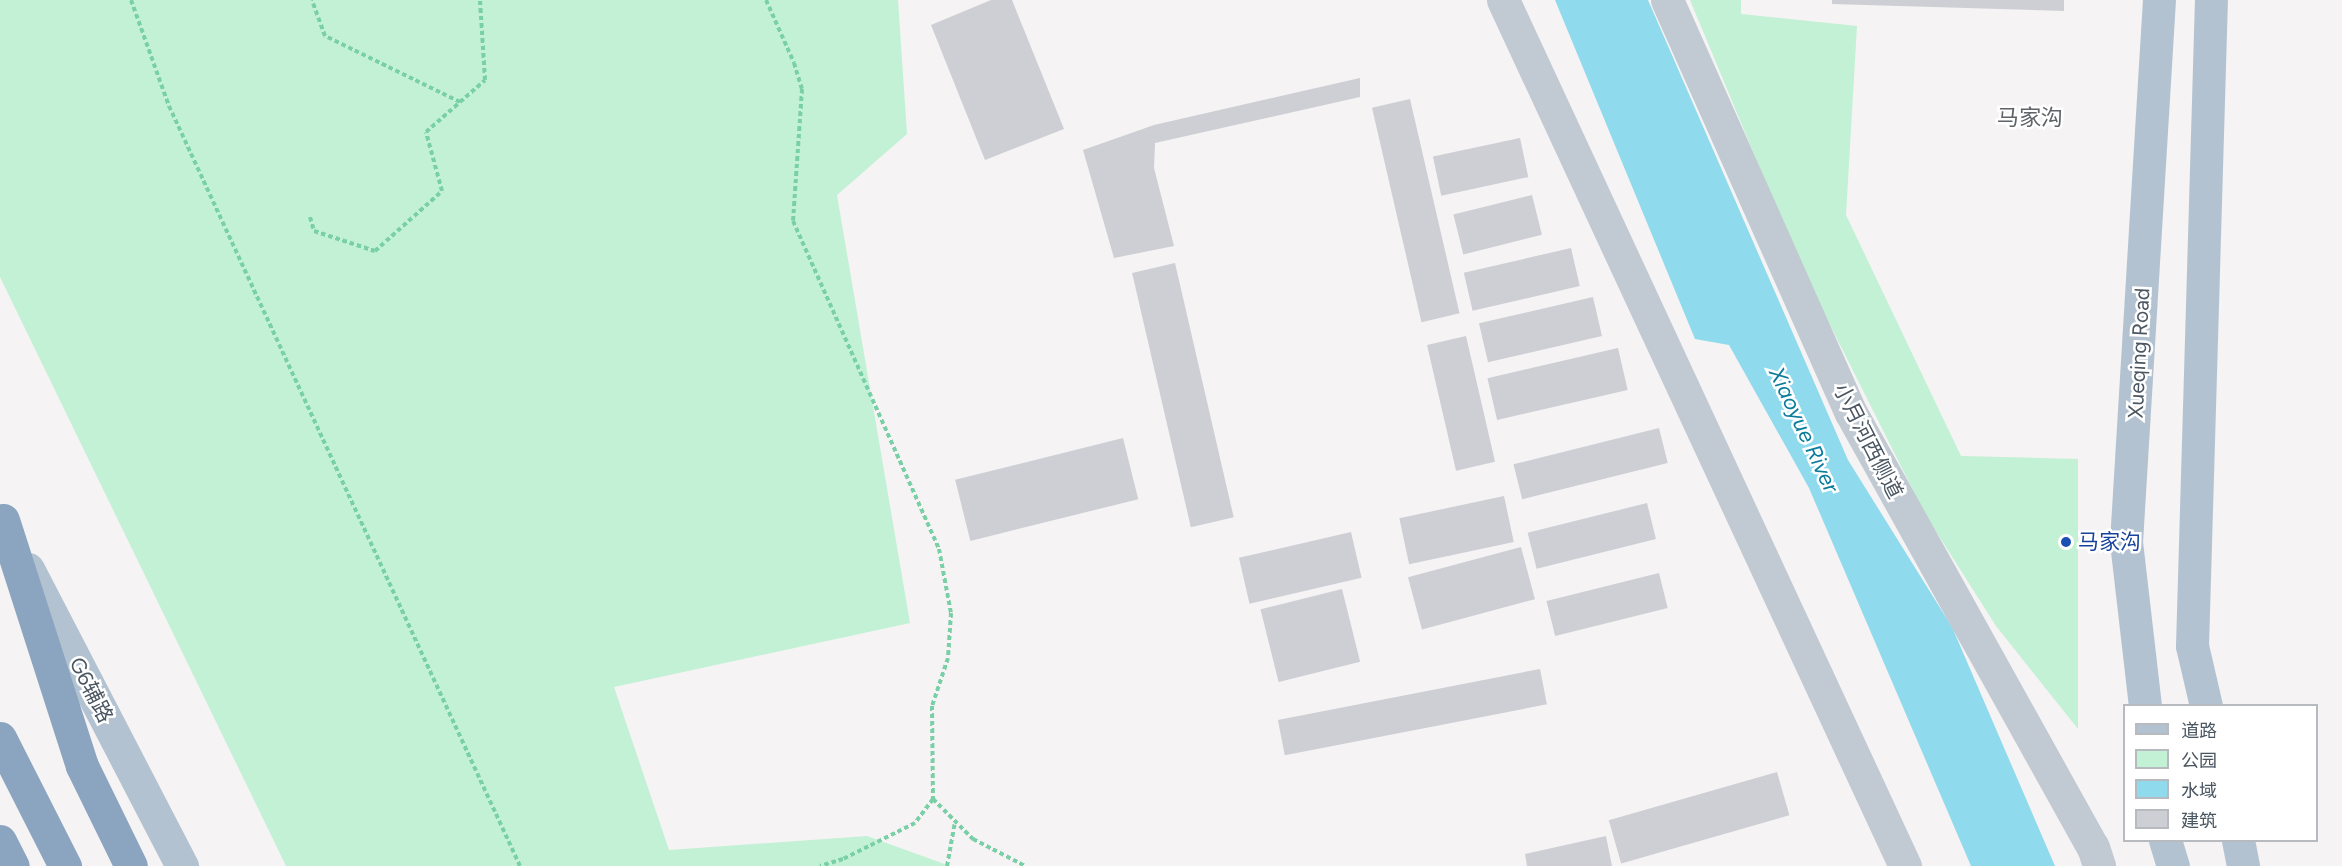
<!DOCTYPE html>
<meta charset="utf-8">
<style>
body{margin:0}
#map{position:relative;width:2342px;height:866px;overflow:hidden;background:#f5f3f3;font-family:Figtree,"Noto Sans SC",sans-serif}
div>[style]{position:absolute}
.green>*{inset:0;background:#c3f1d5}
.water>*{inset:0;background:#90daee}
.building>*{inset:0;background:#cdcfd5;transform-origin:0 0}
.path>*{height:4px;margin-top:-2px;transform-origin:0;background:repeating-linear-gradient(90deg,#7ad0a6 0 4.5px,transparent 0 7.5px)}
.minor>*{height:33px;margin:-16.5px;padding:0 16.5px;transform-origin:16.5px;border-radius:16.5px;background:#c1cad2}
.major>*{height:33px;margin:-16.5px;padding:0 16.5px;transform-origin:16.5px;border-radius:16.5px;background:#b3c2d1}
.highway>*{height:33px;margin:-16.5px;padding:0 16.5px;transform-origin:16.5px;border-radius:16.5px;background:#8ba5c1}
.dots>*{width:16px;height:16px;translate:-50% -50%;box-sizing:border-box;border:3px solid #fff;border-radius:50%}
span{translate:-50% -50%;white-space:nowrap;text-align:center;line-height:1.15;-webkit-text-stroke:5px #fff;paint-order:stroke}
.street-label{font-size:21px;color:#4a5661}
.transit-label{font-size:21px;color:#164399}
.left{translate:0 -50%;text-align:left}
.neighbourhood-label{font-size:22px;color:#5f6368}
.water-label{font-size:22px;color:#0c7c9b;font-style:italic}
.legend{position:absolute;left:2123px;top:704px;width:195px;height:138px;box-sizing:border-box;background:#fff;border:2px solid #b7bbc0;margin:0;padding:8px 10px;list-style:none;font-size:18px;color:#4a5661}
.legend li{display:flex;align-items:center;gap:12px;height:30px}
.legend b{width:30px;border:2px solid #b7bbc0}
</style>
<div id="map">
<div class="green">
<i style="clip-path:polygon(0 0,898px 0,907px 134px,837px 195px,910px 623px,614px 687px,669px 850px,867px 836px,950px 866px,286px 866px,0 277px)"></i>
<i style="clip-path:polygon(1690px 0,1741px 0,1741px 14px,1857px 26px,1846px 215px,1961px 456px,2078px 459px,2078px 729px,1996px 626px,1925px 514px,1801px 267px)"></i>
</div>
<div class="water">
<i style="clip-path:polygon(1555px 0,1648px 0,1848px 460px,1952px 627px,2055px 866px,1971px 866px,1809px 488px,1729px 345px,1695px 339px)"></i>
</div>
<div class="building">
<i style="clip-path:polygon(991px 0,1012px 0,1064px 129px,985px 160px,931px 25px)"></i>
<i style="clip-path:polygon(1832px 0,2064px 0,2064px 11px,1832px 4px)"></i>
<i style="clip-path:polygon(1360px 78px,1360px 97px,1155px 143px,1154px 168px,1174px 246px,1114px 258px,1083px 150px,1154px 125px)"></i>
<i style="left:1410px;top:99px;width:220px;height:39px;rotate:77deg"></i>
<i style="left:1520px;top:138px;width:40px;height:89px;rotate:78deg"></i>
<i style="left:1532px;top:195px;width:41px;height:81px;rotate:76deg"></i>
<i style="left:1571px;top:248px;width:39px;height:110px;rotate:77deg"></i>
<i style="left:1175px;top:263px;width:261px;height:44px;rotate:77deg"></i>
<i style="left:1593px;top:297px;width:40px;height:117px;rotate:77deg"></i>
<i style="left:1466px;top:336px;width:129px;height:40px;rotate:77deg"></i>
<i style="left:1618px;top:348px;width:43px;height:134px;rotate:77deg"></i>
<i style="left:1659px;top:428px;width:36px;height:150px;rotate:76deg"></i>
<i style="left:1123px;top:438px;width:63px;height:173px;rotate:76deg"></i>
<i style="left:1504px;top:496px;width:47px;height:107px;rotate:78deg"></i>
<i style="left:1647px;top:503px;width:37px;height:123px;rotate:76deg"></i>
<i style="left:1351px;top:532px;width:47px;height:115px;rotate:77deg"></i>
<i style="left:1521px;top:547px;width:54px;height:117px;rotate:75deg"></i>
<i style="left:1659px;top:573px;width:36px;height:116px;rotate:76deg"></i>
<i style="left:1342px;top:589px;width:75px;height:84px;rotate:76deg"></i>
<i style="left:1540px;top:669px;width:36px;height:267px;rotate:79deg"></i>
<i style="left:1777px;top:772px;width:45px;height:175px;rotate:74deg"></i>
<i style="clip-path:polygon(1606px 836px,1612px 866px,1527px 866px,1525px 854px)"></i>
</div>
<div class="path">
<i style="left:131px;top:0;width:113px;rotate:70.3deg"></i>
<i style="left:169px;top:106px;width:837px;rotate:65.21deg"></i>
<i style="left:766px;top:0;width:69px;rotate:66deg"></i>
<i style="left:794px;top:63px;width:27px;rotate:73deg"></i>
<i style="left:802px;top:89px;width:132px;rotate:93.9deg"></i>
<i style="left:793px;top:221px;width:359px;rotate:66deg"></i>
<i style="left:939px;top:549px;width:65px;rotate:79.4deg"></i>
<i style="left:951px;top:613px;width:45px;rotate:93.8deg"></i>
<i style="left:948px;top:658px;width:51px;rotate:108.4deg"></i>
<i style="left:932px;top:706px;width:93px;rotate:89.4deg"></i>
<i style="left:933px;top:799px;width:30px;rotate:127deg"></i>
<i style="left:915px;top:823px;width:80px;rotate:153.4deg"></i>
<i style="left:843px;top:859px;width:24px;rotate:163deg"></i>
<i style="left:460px;top:102px;width:33px;rotate:-41deg"></i>
<i style="left:485px;top:80px;width:80px;rotate:-93.6deg"></i>
<i style="left:310px;top:217px;width:15px;rotate:74deg"></i>
<i style="left:314px;top:231px;width:64px;rotate:18.2deg"></i>
<i style="left:375px;top:251px;width:90px;rotate:-41.8deg"></i>
<i style="left:442px;top:191px;width:61px;rotate:-105.2deg"></i>
<i style="left:426px;top:132px;width:45px;rotate:-41.4deg"></i>
<i style="left:460px;top:102px;width:150px;rotate:-153.9deg"></i>
<i style="left:325px;top:36px;width:38px;rotate:-110deg"></i>
<i style="left:933px;top:799px;width:57px;rotate:45deg"></i>
<i style="left:973px;top:839px;width:59px;rotate:27.4deg"></i>
<i style="left:947px;top:866px;width:45px;rotate:-79.7deg"></i>
</div>
<div class="minor">
<i style="left:1503px;top:0;width:955px;rotate:65.1deg"></i>
<i style="left:1667px;top:0;width:452px;rotate:66deg"></i>
<i style="left:1851px;top:413px;width:497px;rotate:60.9deg"></i>
<i style="left:2093px;top:847px;width:20px;rotate:72deg"></i>
</div>
<div class="major">
<i style="left:28px;top:569px;width:335px;rotate:62.6deg"></i>
<i style="left:2145px;top:706px;width:165px;rotate:-96.6deg"></i>
<i style="left:2126px;top:542px;width:543px;rotate:-86.52deg"></i>
<i style="left:2206px;top:706px;width:62px;rotate:-103.1deg"></i>
<i style="left:2192px;top:646px;width:646px;rotate:-88.32deg"></i>
<i style="left:2165px;top:840px;width:27px;rotate:73deg"></i>
<i style="left:2238px;top:840px;width:26px;rotate:79deg"></i>
</div>
<div class="highway">
<i style="left:3px;top:520px;width:258px;rotate:72.2deg"></i>
<i style="left:82px;top:766px;width:111px;rotate:63.9deg"></i>
<i style="left:0;top:738px;width:144px;rotate:63.1deg"></i>
<i style="left:0;top:841px;width:28px;rotate:63deg"></i>
</div>
<div class="dots">
<i style="left:2066px;top:542px;background:#1a4fb4"></i>
</div>
<div class="street-label">
<span style="left:2139px;top:353px;rotate:-87deg">Xueqing Road</span>
<span style="left:1868px;top:441px;rotate:63deg">小月河西侧道</span>
<span style="left:91px;top:690px;rotate:63deg">G6辅路</span>
</div>
<div class="transit-label">
<span class="left" style="left:2078px;top:542px">马家沟</span>
</div>
<div class="neighbourhood-label">
<span style="left:2030px;top:118px">马家沟</span>
</div>
<div class="water-label">
<span style="left:1804px;top:430px;rotate:65deg">Xiaoyue River</span>
</div>
<ul class="legend">
<li><b style="height:8px;background:#b3c2d1"></b>道路</li>
<li><b style="height:16px;background:#c3f1d5"></b>公园</li>
<li><b style="height:16px;background:#90daee"></b>水域</li>
<li><b style="height:16px;background:#cdcfd5"></b>建筑</li>
</ul>
</div>
